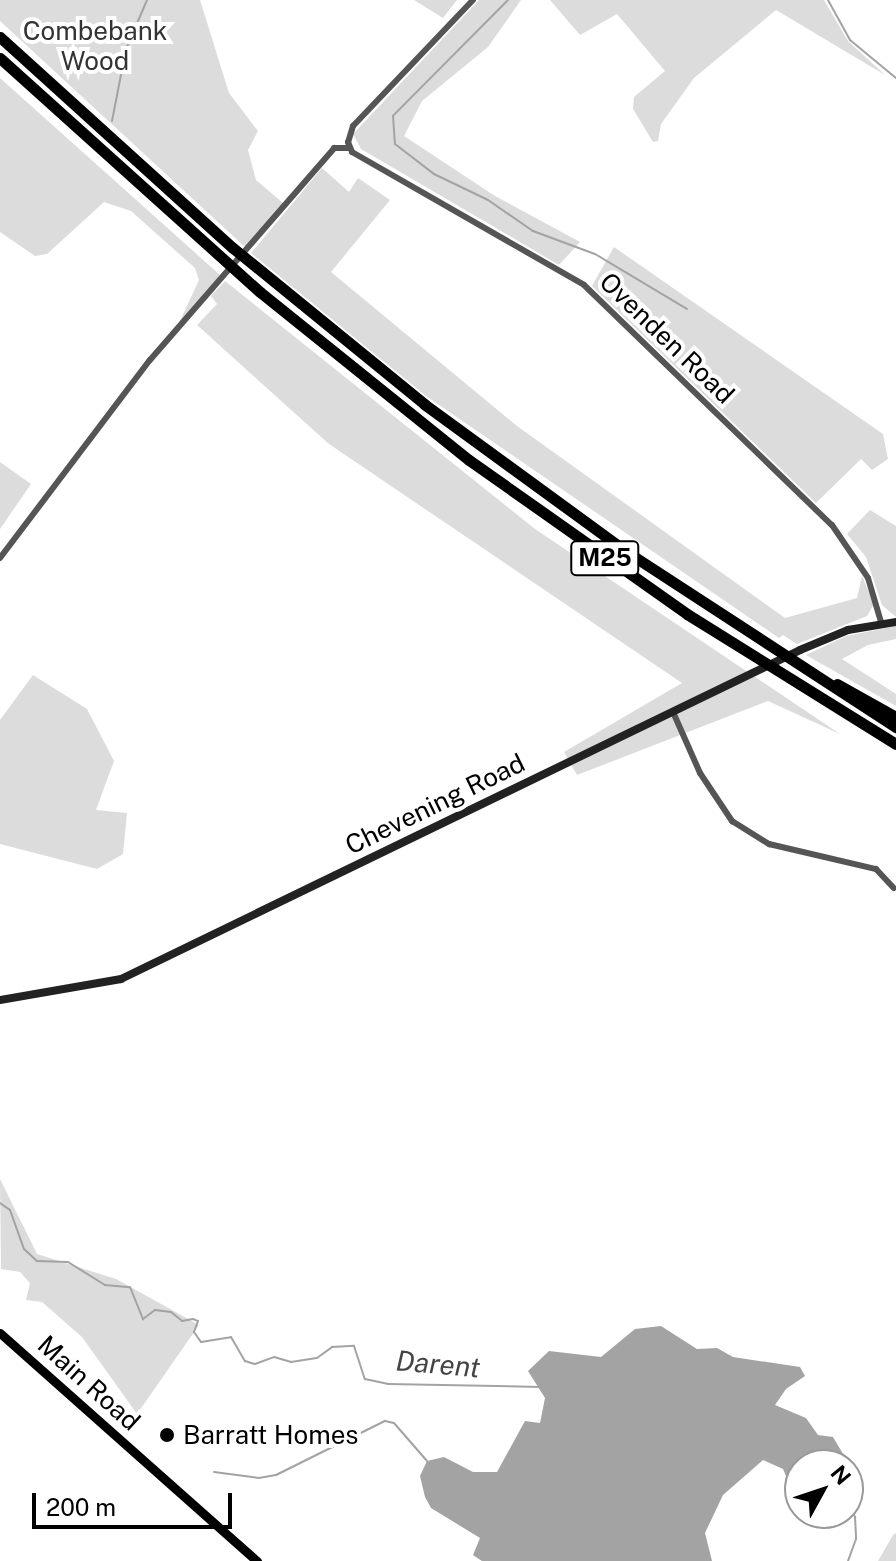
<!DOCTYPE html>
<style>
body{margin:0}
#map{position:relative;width:896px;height:1561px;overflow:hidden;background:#fff;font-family:"Public Sans",sans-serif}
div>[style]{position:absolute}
.green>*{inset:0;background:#dcdcdc}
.water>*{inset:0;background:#a3a3a3}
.stream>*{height:2px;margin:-1px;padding:0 1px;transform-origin:1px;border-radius:1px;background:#a3a3a3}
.street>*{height:6px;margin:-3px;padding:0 3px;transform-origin:3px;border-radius:3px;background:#555}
.secondary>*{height:8px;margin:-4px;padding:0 4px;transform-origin:4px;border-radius:4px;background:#222}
.primary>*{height:9px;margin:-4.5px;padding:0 4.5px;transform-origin:4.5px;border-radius:4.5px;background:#000}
.highway>*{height:11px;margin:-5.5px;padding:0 5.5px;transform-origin:5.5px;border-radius:5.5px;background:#000}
.dots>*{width:22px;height:22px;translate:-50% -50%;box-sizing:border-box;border:4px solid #fff;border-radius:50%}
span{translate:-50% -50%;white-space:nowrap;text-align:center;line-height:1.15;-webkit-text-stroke:8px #fff;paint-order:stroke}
.shield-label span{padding:2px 6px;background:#fff;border:2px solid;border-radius:6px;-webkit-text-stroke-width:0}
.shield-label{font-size:24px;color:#000;font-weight:700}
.park-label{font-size:26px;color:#333}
.street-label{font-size:26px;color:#000}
.poi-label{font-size:26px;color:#000}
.left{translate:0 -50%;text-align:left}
.water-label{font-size:28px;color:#444;font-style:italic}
.north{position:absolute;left:784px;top:1449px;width:80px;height:80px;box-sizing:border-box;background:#fff;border:2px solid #999;border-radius:50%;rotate:50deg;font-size:22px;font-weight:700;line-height:32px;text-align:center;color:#000}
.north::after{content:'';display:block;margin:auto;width:28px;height:36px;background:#000;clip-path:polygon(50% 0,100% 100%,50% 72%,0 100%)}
.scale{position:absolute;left:32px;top:1493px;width:200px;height:36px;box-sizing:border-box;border:4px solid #000;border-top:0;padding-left:10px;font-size:24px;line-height:28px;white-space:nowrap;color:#000;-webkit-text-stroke:6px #fff;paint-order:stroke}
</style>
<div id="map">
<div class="green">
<i style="clip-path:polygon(0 0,200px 0,229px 93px,258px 131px,248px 150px,256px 180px,283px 203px,245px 247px,0 21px)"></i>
<i style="clip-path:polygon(414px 0,457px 0,443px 18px)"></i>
<i style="clip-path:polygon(479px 0,521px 0,488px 47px,422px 101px,404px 136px,495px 196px,580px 242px,559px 265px,361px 149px,353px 134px)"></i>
<i style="clip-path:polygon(550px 0,824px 0,848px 41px,885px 75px,776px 10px,694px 78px,661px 124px,658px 141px,653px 142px,633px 109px,634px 97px,665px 71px,617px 14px,580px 35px)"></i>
<i style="clip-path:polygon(0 78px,220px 275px,179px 323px,199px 280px,195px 268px,131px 211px,104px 202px,47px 254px,35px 256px,0 232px)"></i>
<i style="clip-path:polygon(322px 168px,349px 192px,358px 178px,390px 200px,331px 272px,517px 426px,785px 618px,857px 598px,862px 576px,874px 604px,867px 616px,797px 644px,783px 635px,779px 638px,426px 396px,251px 253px)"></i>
<i style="clip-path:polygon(614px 247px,883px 434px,888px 459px,872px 470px,861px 459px,816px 503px,592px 286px)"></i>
<i style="clip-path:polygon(225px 281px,535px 529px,840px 734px,768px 701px,577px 775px,564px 752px,682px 683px,329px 444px,197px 325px,217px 304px,211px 296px)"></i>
<i style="clip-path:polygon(0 462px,31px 484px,0 529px)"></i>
<i style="clip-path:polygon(870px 510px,896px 526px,896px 617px,882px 605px,866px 557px,847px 534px)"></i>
<i style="clip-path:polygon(896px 626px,896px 639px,868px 645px,842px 659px,896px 694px,896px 706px,806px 655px,846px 636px)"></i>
<i style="clip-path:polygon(33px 675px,87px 709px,114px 761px,96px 810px,127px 813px,123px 854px,97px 869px,0 844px,0 720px)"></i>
<i style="clip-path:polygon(0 1179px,37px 1254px,116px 1279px,199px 1325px,137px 1414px,82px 1337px,42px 1302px,26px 1300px,30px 1283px,20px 1272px,1px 1269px)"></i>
<i style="clip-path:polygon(896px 1533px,896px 1561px,878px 1561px,893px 1535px)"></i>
</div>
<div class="water">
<i style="clip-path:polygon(661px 1326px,697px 1349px,717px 1348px,733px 1357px,800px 1367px,805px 1376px,786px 1389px,775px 1405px,806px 1418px,818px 1435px,833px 1437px,849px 1464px,848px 1502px,848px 1465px,800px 1465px,800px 1489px,790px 1485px,783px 1469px,763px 1460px,723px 1495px,705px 1533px,712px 1561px,482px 1561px,473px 1555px,480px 1538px,431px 1508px,425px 1497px,420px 1476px,427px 1461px,444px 1457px,473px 1472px,497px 1472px,525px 1421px,540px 1423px,545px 1398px,528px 1371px,549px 1351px,601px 1357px,635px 1329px)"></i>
</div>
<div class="stream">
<i style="left:508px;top:0;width:163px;rotate:134.8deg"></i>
<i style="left:393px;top:116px;width:28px;rotate:86deg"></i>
<i style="left:395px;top:144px;width:49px;rotate:37.6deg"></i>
<i style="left:434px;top:174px;width:60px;rotate:25.7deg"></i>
<i style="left:488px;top:200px;width:55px;rotate:34.6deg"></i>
<i style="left:533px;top:231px;width:66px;rotate:20.4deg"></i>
<i style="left:595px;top:254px;width:107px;rotate:30.9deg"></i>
<i style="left:828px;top:0;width:46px;rotate:61.2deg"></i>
<i style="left:850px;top:40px;width:60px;rotate:39.6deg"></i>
<i style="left:112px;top:121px;width:73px;rotate:-79deg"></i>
<i style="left:126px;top:49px;width:53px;rotate:-66.8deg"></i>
<i style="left:0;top:1203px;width:12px;rotate:35deg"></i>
<i style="left:10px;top:1210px;width:41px;rotate:70.3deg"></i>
<i style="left:24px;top:1249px;width:18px;rotate:43deg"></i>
<i style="left:37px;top:1261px;width:31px;rotate:2deg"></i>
<i style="left:68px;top:1262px;width:44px;rotate:31.9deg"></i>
<i style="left:105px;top:1285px;width:25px;rotate:5deg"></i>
<i style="left:130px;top:1287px;width:35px;rotate:68deg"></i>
<i style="left:143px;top:1319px;width:15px;rotate:-37deg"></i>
<i style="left:155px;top:1310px;width:16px;rotate:7deg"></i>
<i style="left:171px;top:1312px;width:14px;rotate:39deg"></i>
<i style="left:182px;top:1321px;width:11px;rotate:-10deg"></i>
<i style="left:193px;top:1319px;width:5px;rotate:22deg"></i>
<i style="left:198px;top:1321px;width:12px;rotate:110deg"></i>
<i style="left:194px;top:1332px;width:12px;rotate:55deg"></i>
<i style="left:201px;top:1342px;width:30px;rotate:-9deg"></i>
<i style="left:231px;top:1337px;width:28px;rotate:60deg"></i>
<i style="left:245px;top:1361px;width:10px;rotate:17deg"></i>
<i style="left:255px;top:1364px;width:20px;rotate:-20deg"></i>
<i style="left:274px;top:1357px;width:18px;rotate:16deg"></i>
<i style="left:291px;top:1362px;width:26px;rotate:-9deg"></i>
<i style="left:317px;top:1358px;width:19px;rotate:-36deg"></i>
<i style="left:332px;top:1347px;width:22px;rotate:-3deg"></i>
<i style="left:354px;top:1346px;width:35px;rotate:72deg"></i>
<i style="left:365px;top:1379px;width:24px;rotate:12deg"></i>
<i style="left:388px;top:1384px;width:152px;rotate:1.1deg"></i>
<i style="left:214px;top:1472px;width:45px;rotate:7.6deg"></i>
<i style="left:259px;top:1478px;width:17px;rotate:-10deg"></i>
<i style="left:276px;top:1475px;width:122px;rotate:-26.4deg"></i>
<i style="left:385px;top:1421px;width:9px;rotate:13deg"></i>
<i style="left:394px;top:1423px;width:50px;rotate:49deg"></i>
<i style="left:848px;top:1502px;width:17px;rotate:65deg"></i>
<i style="left:855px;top:1517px;width:22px;rotate:87deg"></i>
<i style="left:856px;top:1539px;width:23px;rotate:110deg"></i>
</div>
<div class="street">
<i style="left:473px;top:0;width:174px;rotate:133.6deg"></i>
<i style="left:353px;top:126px;width:17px;rotate:107deg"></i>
<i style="left:348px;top:142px;width:11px;rotate:68deg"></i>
<i style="left:352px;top:152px;width:267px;rotate:29.8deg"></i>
<i style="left:584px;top:285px;width:345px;rotate:44.1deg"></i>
<i style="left:832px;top:525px;width:64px;rotate:55.8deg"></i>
<i style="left:868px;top:578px;width:46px;rotate:73.5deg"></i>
<i style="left:0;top:558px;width:248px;rotate:-52.9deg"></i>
<i style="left:150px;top:360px;width:281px;rotate:-49deg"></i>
<i style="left:334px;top:148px;width:16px"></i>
<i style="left:673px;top:712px;width:67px;rotate:66.1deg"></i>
<i style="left:700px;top:773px;width:58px;rotate:56.3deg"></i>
<i style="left:732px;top:821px;width:44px;rotate:31.9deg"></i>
<i style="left:769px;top:844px;width:110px;rotate:13.2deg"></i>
<i style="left:876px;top:869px;width:26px;rotate:47deg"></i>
</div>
<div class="secondary">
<i style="left:0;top:1000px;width:123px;rotate:-9.8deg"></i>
<i style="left:121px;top:979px;width:755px;rotate:-25.85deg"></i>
<i style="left:800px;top:650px;width:52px;rotate:-22.6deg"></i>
<i style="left:848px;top:630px;width:49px;rotate:-9.5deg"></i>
</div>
<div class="primary">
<i style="left:0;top:1333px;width:344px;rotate:41.6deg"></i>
</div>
<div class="highway">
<i style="left:0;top:37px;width:314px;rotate:42.2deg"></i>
<i style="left:233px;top:248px;width:247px;rotate:39.2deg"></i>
<i style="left:424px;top:404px;width:248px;rotate:36.1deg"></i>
<i style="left:624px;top:550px;width:325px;rotate:33.1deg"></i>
<i style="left:0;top:58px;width:350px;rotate:42deg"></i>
<i style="left:260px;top:292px;width:268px;rotate:38.8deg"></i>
<i style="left:469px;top:460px;width:267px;rotate:35.2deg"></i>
<i style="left:687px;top:614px;width:246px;rotate:31.9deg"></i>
<i style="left:837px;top:684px;width:68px;rotate:29.2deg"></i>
</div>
<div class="dots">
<i style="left:167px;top:1435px;background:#000"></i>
</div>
<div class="shield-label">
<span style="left:605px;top:558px">M25</span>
</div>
<div class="park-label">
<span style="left:95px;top:46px">Combebank<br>Wood</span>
</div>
<div class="street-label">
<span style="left:667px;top:338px;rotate:44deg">Ovenden Road</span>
<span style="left:435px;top:804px;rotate:-26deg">Chevening Road</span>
<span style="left:89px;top:1383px;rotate:42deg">Main Road</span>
</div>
<div class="poi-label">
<span class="left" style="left:183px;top:1435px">Barratt Homes</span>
</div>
<div class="water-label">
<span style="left:438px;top:1364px;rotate:5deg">Darent</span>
</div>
<div class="north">N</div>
<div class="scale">200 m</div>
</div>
